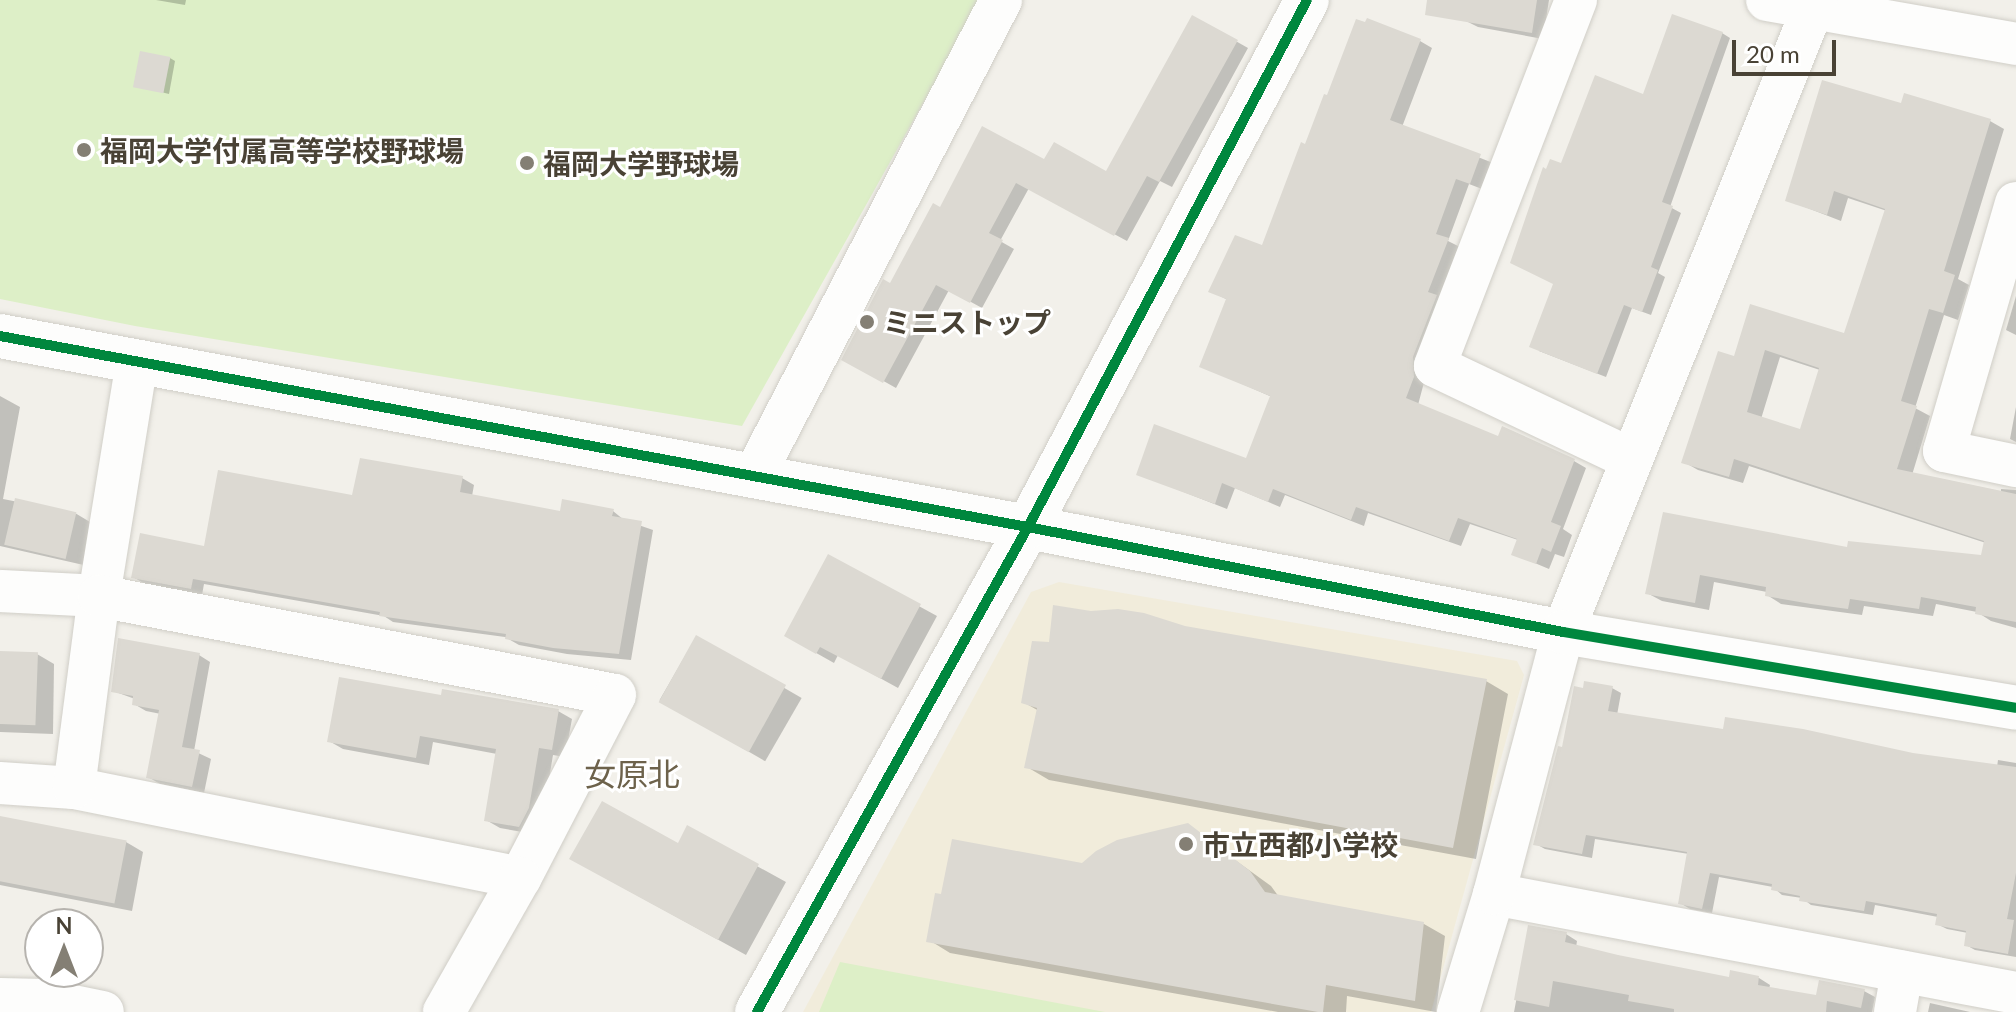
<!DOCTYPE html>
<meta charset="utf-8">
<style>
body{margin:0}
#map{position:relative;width:2016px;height:1012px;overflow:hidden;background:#f2f0ea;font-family:Lato,"Noto Sans JP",sans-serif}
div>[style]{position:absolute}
.education>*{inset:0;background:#f1ecdb}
.green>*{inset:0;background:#ddefc7}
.shadow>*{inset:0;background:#0003;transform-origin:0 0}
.building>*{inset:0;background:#dcd9d2;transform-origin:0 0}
.roads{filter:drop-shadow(0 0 2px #d0cec7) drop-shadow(0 0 2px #d0cec7)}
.minor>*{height:42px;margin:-21px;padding:0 21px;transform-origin:21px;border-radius:21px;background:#fdfdfc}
.tertiary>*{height:44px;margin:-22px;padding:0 22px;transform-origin:22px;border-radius:22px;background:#fdfdfc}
.cycleway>*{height:10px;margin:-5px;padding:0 5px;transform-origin:5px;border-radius:5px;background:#00873e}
.dots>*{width:22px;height:22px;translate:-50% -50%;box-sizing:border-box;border:4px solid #fff;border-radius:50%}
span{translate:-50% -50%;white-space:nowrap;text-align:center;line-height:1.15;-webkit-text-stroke:6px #fff;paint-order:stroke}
.poi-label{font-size:28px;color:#494235;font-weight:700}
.left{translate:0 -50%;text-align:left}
.quarter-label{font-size:32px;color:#6d624b}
.north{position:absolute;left:24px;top:908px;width:80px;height:80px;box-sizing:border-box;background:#fff;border:2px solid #b6b3ae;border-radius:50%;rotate:0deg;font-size:22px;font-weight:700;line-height:32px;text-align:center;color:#494235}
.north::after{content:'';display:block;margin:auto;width:28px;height:36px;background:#847f74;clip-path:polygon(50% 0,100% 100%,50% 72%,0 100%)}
.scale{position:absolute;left:1732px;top:40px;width:104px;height:36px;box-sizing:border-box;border:4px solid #494235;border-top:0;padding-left:10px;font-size:24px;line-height:28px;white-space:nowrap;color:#494235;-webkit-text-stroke:6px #fff;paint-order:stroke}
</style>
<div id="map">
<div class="education">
<i style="clip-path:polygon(1059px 582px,1517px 661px,1524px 675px,1431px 1012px,803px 1012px,1031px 592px)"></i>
</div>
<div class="green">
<i style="clip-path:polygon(0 0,981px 0,742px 426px,135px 326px,0 299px)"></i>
<i style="clip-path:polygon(840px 962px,1105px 1012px,819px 1012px)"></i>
</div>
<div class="shadow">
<i style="clip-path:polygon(156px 0,186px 0,185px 5px)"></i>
<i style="clip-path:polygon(1470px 0,1549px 0,1543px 39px,1478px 27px,1466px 21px)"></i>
<i style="clip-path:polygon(1193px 17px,1248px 48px,1172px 187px,1160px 181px,1127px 241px,1029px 188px,1000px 241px,1014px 249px,982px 308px,949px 290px,896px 388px,844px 359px,941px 209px,1045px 162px,1107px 173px)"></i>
<i style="clip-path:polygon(1722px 33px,1730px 38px,1670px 207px,1681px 213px,1658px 273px,1665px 277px,1651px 315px,1632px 308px,1606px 377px,1539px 351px,1556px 283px,1562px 166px)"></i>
<i style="clip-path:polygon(1420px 41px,1432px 48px,1402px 127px,1493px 163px,1482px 189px,1469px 184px,1448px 241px,1460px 247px,1418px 405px,1500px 439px,1574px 461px,1586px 468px,1563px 529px,1572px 535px,1564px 557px,1555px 554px,1549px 569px,1513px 554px,1518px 540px,1470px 524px,1461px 546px,1368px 513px,1364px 526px,1285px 495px,1280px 507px,1235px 488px,1227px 509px,1138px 474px,1247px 461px,1272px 397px,1201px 366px,1228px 300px,1210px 291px,1263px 248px,1306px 146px)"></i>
<i style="clip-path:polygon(170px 58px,175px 61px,169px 94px,136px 86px)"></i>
<i style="clip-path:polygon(evenodd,1902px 106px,1990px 121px,2004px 129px,1958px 279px,1969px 285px,1958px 320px,1944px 315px,1915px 408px,1930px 416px,1912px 475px,2001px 493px,2001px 489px,2016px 490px,2016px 628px,1991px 621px,1977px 612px,1936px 604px,1933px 616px,1864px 606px,1862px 615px,1781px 604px,1767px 595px,1767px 592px,1714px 582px,1709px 610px,1662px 601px,1647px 593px,1665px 514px,1848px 549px,1983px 558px,1986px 543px,1749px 466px,1743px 483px,1698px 470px,1684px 462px,1735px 359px,1751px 307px,1845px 336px,1887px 211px,1848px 198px,1841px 221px,1787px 200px,1902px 106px,1780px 357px,1820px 370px,1801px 432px,1761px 419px,1780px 357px)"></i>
<i style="clip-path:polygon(2016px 296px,2016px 335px,2006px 330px)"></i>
<i style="clip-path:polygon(0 396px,20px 407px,3px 499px,75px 513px,95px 525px,88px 566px,0 546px)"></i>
<i style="clip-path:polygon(2016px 407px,2016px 442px,2010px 439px)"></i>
<i style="clip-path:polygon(462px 478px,474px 485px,472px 496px,561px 513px,613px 511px,624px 520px,653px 530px,631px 660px,567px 654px,519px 645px,505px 637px,393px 622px,384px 616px,204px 584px,202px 595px,145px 584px,133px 577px,354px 498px)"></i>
<i style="clip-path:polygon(829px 557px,937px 616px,898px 688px,838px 655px,834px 663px,786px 636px)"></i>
<i style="clip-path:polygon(1185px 628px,1486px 681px,1508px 694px,1476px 859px,1049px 780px,1027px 767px,1039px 711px,1023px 702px)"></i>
<i style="left:696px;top:637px;width:122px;height:73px;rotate:30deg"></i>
<i style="clip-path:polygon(0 653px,37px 654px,54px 664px,53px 734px,0 732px)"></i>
<i style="clip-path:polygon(199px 655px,210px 662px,194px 751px,211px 759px,204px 793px,160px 784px,148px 777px,161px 714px,146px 711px,134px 704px,135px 699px,113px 691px)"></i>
<i style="clip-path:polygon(1612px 688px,1621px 693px,1617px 715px,1997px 767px,1998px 760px,2016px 763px,2016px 957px,1975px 950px,1966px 945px,1968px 933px,1947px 929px,1937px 924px,1938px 917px,1875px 905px,1873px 915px,1811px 905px,1802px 898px,1782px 895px,1773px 887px,1719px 877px,1712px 913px,1690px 909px,1680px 903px,1689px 854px,1595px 839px,1592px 858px,1545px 849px,1536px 844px,1564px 749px)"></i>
<i style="clip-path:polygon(442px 698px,558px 711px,572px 719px,565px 757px,553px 755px,543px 816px,534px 834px,500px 828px,486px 820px,497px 754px,433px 742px,429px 765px,343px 749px,329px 741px)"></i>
<i style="clip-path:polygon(0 818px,126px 842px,143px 852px,132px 911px,0 885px)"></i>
<i style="clip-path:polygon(1188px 826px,1271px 886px,1279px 897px,1424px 924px,1445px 936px,1436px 1012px,1347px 996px,1346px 1012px,1278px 1012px,950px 953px,929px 940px,1083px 865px)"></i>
<i style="clip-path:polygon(688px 828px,786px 882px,746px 955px,600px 875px,679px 846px)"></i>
<i style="clip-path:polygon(1530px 927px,1566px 934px,1577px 941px,1576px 947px,1730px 979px,1759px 978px,1770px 985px,1769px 989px,1818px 998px,1864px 991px,1875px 997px,1872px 1012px,1514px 1012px)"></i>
<i style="clip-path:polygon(1930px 1003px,1970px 1012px,1928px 1012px)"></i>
</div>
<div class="building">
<i style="clip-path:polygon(1427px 0,1537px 0,1532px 33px,1425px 15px)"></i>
<i style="clip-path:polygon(1672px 14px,1723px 32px,1662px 202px,1673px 206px,1651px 267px,1658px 270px,1642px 312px,1624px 305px,1597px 374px,1529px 347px,1553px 284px,1510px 263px,1543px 167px,1546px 169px,1550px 159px,1561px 163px,1595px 75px,1643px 94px)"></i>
<i style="clip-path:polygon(1192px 15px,1238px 40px,1159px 182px,1147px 176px,1114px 236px,1016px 183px,989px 233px,1003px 240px,970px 303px,936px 285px,883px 383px,841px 360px,883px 279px,890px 283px,933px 203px,940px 207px,982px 126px,1044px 159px,1054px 142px,1106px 171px)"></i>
<i style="clip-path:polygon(1367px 18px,1421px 39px,1390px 120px,1481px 154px,1470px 184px,1456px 179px,1436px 234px,1449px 238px,1428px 292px,1437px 295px,1413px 357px,1414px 377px,1406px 398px,1498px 436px,1502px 426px,1575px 459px,1551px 522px,1561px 526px,1551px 552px,1542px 548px,1536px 564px,1511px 555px,1517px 539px,1458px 518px,1449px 541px,1356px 507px,1351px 520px,1273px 489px,1268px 502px,1222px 483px,1215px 504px,1136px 475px,1154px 424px,1246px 458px,1270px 396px,1199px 367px,1226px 299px,1208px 292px,1235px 235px,1262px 245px,1301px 142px,1305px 144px,1324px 94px,1327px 95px,1356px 19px,1365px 22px)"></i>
<i style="left:140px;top:51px;width:31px;height:37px;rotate:11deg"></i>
<i style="clip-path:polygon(evenodd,1822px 80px,1901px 103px,1904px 93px,1991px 119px,1944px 271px,1955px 275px,1943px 313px,1929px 309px,1901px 401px,1917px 406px,1897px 469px,2016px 494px,2016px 622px,1975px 614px,1976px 607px,1921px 597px,1919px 609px,1850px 599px,1848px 609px,1811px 604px,1765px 596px,1766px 587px,1700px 575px,1695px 603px,1645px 594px,1663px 512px,1847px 547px,1848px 541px,1981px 555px,1984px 541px,1734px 459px,1729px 477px,1681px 463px,1718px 351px,1734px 356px,1750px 304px,1844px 333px,1885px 209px,1834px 191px,1827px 215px,1785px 201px,1822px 80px,1765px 350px,1819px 368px,1800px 429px,1747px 412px,1765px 350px)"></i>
<i style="clip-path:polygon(360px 458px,463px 476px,460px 492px,560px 511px,562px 499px,614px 509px,612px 516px,642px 521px,619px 654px,553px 648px,505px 639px,506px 634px,379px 616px,380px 612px,193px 579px,191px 589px,131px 578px,140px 533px,204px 546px,218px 470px,352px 495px)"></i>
<i style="left:15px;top:498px;width:63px;height:48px;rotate:13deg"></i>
<i style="clip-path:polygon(828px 554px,921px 604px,881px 679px,820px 647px,816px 654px,784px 636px)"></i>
<i style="clip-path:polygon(1053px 605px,1091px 611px,1118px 609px,1144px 613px,1185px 626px,1487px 679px,1453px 848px,1024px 768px,1037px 708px,1021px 703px,1032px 641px,1049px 642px)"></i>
<i style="left:696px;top:635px;width:103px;height:77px;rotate:29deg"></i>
<i style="clip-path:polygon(118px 638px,200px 653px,182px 747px,200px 750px,192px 787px,146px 778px,159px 710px,132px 705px,133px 696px,111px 692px)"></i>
<i style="left:0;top:651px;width:38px;height:73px;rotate:2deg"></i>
<i style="clip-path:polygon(339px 677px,441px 695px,442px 689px,559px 709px,552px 750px,539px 748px,529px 808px,519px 827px,484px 821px,496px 749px,420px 736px,416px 758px,327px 742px)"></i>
<i style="clip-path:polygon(1584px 681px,1613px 686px,1608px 711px,1723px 729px,1725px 717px,1803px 729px,1913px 753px,2016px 767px,2016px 873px,2007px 919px,2014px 920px,2008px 954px,1964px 946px,1966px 931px,1935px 925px,1937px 914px,1866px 901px,1864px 911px,1799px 901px,1800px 896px,1771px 890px,1772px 884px,1710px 873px,1702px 909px,1678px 904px,1687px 852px,1586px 835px,1582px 854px,1533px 845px,1558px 746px,1562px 747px,1574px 686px,1583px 688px)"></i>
<i style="clip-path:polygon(602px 801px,678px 843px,687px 825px,759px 864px,718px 940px,569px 859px)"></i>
<i style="left:0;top:816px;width:129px;height:64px;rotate:11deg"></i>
<i style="clip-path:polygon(1188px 823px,1250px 871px,1265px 892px,1424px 922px,1415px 1001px,1326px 985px,1323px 1012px,1318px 1012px,926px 942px,935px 893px,941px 894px,952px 839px,1082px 863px,1096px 851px,1117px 840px)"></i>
<i style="clip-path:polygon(1528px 925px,1567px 932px,1565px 942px,1618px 955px,1729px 977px,1730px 970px,1759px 976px,1758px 985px,1816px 995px,1819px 980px,1865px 989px,1861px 1008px,1827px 1001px,1826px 1012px,1674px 1012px,1674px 1009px,1628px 1001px,1629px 995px,1553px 981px,1549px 1007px,1514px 1000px)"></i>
</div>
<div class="roads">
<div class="minor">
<i style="left:1576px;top:0;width:392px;rotate:111.1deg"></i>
<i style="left:1435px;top:366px;width:217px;rotate:25.4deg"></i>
<i style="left:1767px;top:0;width:253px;rotate:10deg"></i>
<i style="left:2016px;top:203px;width:258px;rotate:106.2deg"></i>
<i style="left:1944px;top:451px;width:74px;rotate:11.8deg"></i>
<i style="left:754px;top:476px;width:536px;rotate:-62.57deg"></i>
<i style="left:0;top:591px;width:99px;rotate:2.9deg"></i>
<i style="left:99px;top:596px;width:237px;rotate:-80.8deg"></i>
<i style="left:0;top:783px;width:74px;rotate:3.9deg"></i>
<i style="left:74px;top:788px;width:455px;rotate:11.4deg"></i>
<i style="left:74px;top:788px;width:194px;rotate:-82.6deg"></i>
<i style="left:99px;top:596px;width:525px;rotate:10.86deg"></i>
<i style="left:615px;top:695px;width:206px;rotate:117.4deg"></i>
<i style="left:520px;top:878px;width:154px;rotate:119.6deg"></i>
<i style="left:1494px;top:894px;width:531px;rotate:10.74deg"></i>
<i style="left:0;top:999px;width:44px;rotate:1.3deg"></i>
<i style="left:44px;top:1000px;width:60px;rotate:11.5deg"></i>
<i style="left:1458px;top:1012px;width:123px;rotate:-73deg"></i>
<i style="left:1494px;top:894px;width:271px;rotate:-75.2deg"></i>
<i style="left:1563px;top:632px;width:681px;rotate:-68.18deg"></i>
<i style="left:1895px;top:1012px;width:41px;rotate:-80.1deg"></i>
</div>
<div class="tertiary">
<i style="left:0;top:336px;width:1046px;rotate:10.53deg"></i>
<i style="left:1028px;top:527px;width:545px;rotate:11.1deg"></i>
<i style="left:1563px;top:632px;width:459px;rotate:9.5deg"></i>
<i style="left:757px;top:1012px;width:556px;rotate:-60.81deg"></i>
<i style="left:1028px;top:527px;width:596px;rotate:-62.1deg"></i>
</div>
</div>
<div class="cycleway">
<i style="left:0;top:336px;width:1046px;rotate:10.53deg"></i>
<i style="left:1028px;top:527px;width:545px;rotate:11.1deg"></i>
<i style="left:1563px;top:632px;width:459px;rotate:9.5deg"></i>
<i style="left:757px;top:1012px;width:556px;rotate:-60.81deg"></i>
<i style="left:1028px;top:527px;width:596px;rotate:-62.1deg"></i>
</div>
<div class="dots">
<i style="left:84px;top:150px;background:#847f74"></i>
<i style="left:527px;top:163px;background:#847f74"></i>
<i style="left:867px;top:322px;background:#847f74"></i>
<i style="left:1186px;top:844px;background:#847f74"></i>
</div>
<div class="poi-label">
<span class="left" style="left:100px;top:150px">福岡大学付属高等学校野球場</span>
<span class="left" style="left:543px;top:163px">福岡大学野球場</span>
<span class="left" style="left:883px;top:322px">ミニストップ</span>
<span class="left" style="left:1202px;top:844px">市立西都小学校</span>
</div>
<div class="quarter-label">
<span style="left:632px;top:774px">女原北</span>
</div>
<div class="north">N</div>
<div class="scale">20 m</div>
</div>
